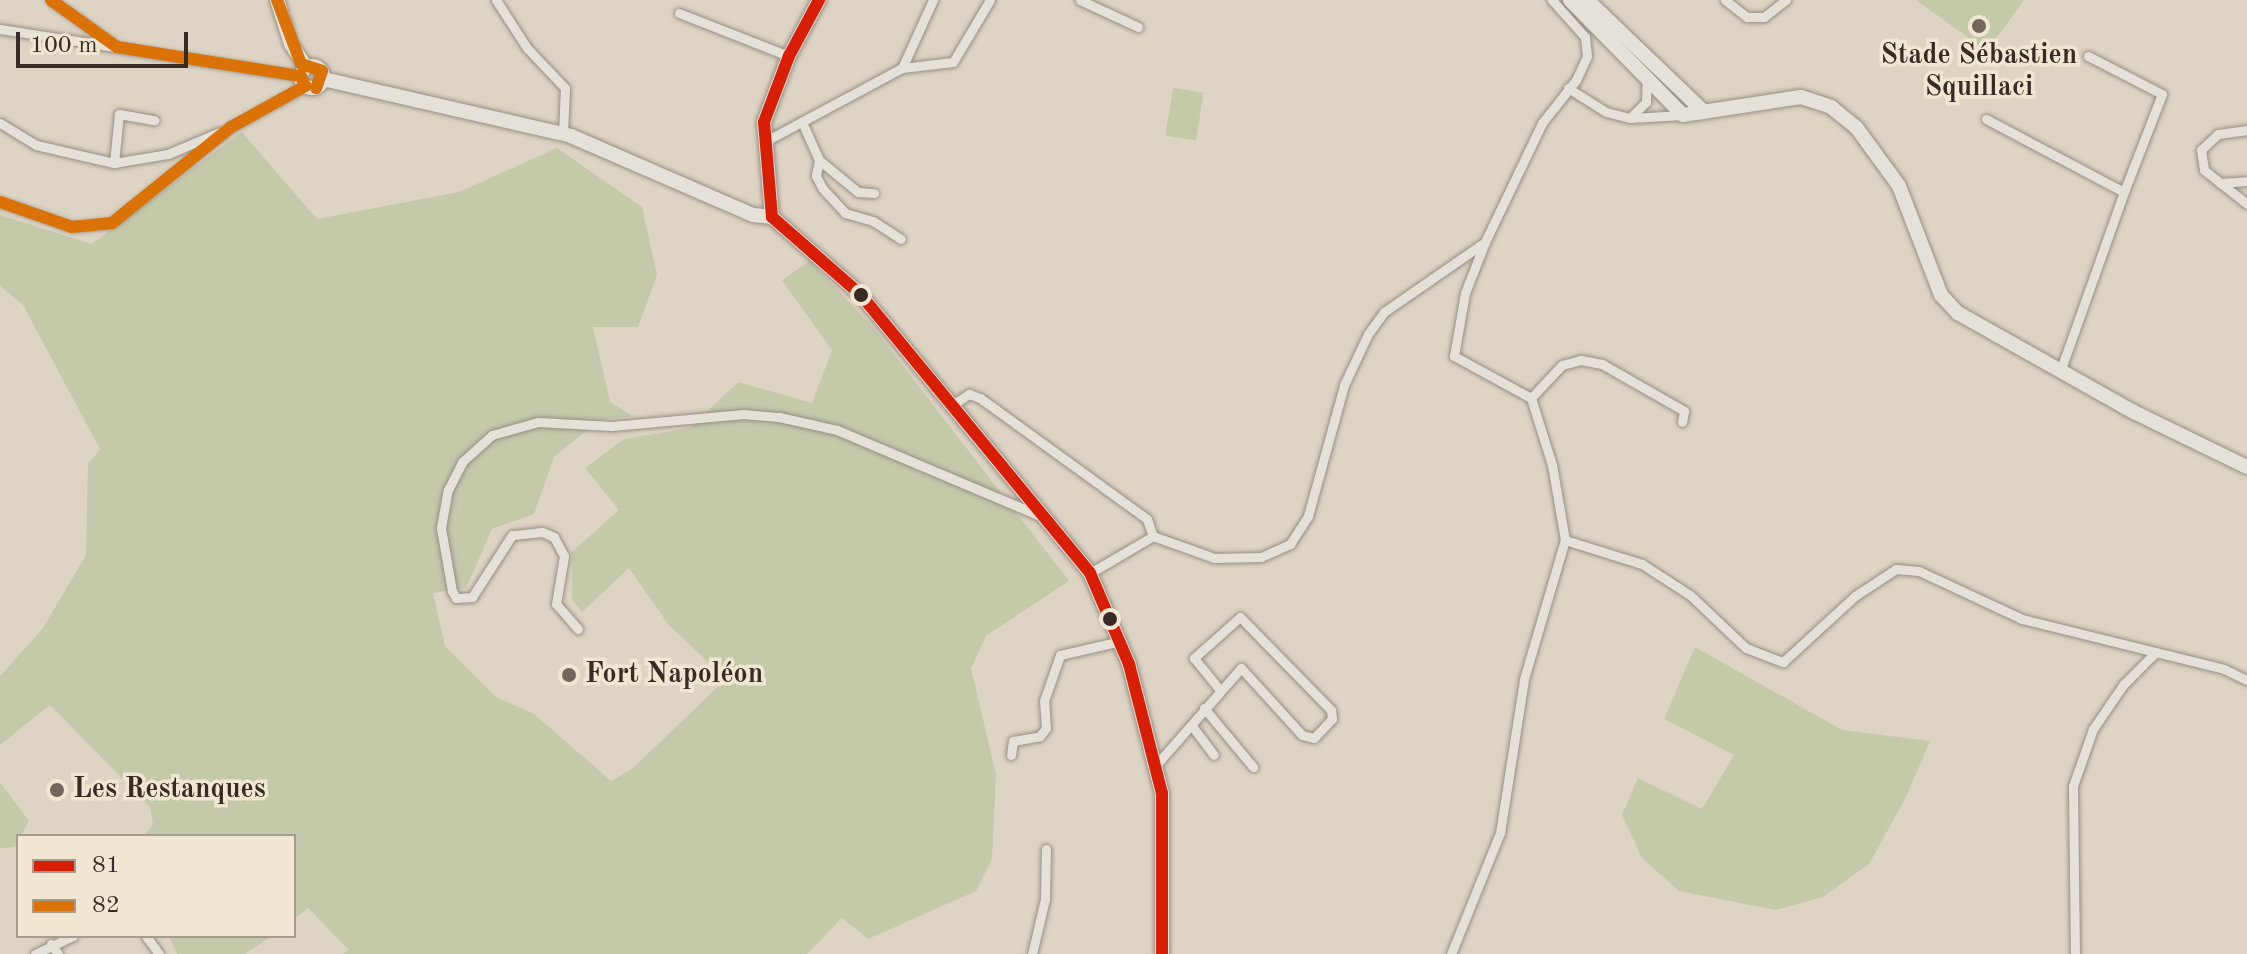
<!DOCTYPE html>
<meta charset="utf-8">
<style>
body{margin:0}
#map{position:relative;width:2247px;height:954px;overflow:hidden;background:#ded4c4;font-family:"Old Standard TT",serif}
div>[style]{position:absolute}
.green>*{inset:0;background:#c4c9aa;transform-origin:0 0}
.roads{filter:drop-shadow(0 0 2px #968f85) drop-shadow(0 0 2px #968f85)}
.street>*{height:9px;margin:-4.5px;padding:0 4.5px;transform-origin:4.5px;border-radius:4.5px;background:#e5e1d8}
.secondary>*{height:14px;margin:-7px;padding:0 7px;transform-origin:7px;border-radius:7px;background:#e5e1d8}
.secondary>.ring{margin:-7px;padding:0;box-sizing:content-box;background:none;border:14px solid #e5e1d8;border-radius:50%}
.bus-1>*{height:12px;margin:-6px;padding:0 6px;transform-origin:6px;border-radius:6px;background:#d81e05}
.bus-2>*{height:12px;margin:-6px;padding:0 6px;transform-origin:6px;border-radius:6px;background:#da7206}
.dots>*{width:22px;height:22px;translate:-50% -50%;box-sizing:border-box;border:4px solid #f0e6d2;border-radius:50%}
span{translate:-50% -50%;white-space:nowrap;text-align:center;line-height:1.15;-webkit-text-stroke:7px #f0e6d2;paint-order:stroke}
.poi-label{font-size:28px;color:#382b25;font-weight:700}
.left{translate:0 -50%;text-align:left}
.legend{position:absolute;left:16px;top:834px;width:280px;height:104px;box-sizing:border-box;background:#f0e6d2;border:2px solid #a69b8d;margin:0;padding:10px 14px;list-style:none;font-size:24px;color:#382b25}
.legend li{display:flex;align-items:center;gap:16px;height:40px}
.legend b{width:40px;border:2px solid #a69b8d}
.scale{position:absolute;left:16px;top:32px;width:172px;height:36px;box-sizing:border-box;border:4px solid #382b25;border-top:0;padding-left:10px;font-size:24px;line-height:28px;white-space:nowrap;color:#382b25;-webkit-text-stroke:6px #f0e6d2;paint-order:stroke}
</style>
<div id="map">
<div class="green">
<i style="clip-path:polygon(1916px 0,2024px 0,1987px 51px)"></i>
<i style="left:1173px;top:88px;width:31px;height:48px;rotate:9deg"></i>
<i style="clip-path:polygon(242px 132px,317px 219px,459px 192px,557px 148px,642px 207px,657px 275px,638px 327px,593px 327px,610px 402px,633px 416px,599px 420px,554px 457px,534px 514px,492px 529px,466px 588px,433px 593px,445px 646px,496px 697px,534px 714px,611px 781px,632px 769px,726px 679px,668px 624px,629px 568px,582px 612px,572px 600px,572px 552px,619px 510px,585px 468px,624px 439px,690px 428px,738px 382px,812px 403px,832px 350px,782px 280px,810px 261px,873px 327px,1069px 581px,986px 636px,971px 668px,996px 775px,992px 859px,976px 891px,868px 939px,842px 918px,807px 954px,343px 954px,349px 950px,308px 908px,294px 919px,294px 836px,143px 836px,153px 825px,150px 807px,50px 705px,0 745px,0 676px,43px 628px,86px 555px,88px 464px,100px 449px,23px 305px,0 286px,0 215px,92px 244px)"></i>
<i style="clip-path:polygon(1695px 647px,1842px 730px,1930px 741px,1906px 797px,1869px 864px,1823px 897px,1776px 910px,1679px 891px,1642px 858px,1622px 815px,1638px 778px,1702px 809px,1734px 755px,1664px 719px)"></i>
<i style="clip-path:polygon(0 782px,29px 821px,15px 847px,0 848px)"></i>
<i style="clip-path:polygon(169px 936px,272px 936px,245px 954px,177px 954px)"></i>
</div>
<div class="roads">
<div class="street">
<i style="left:51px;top:0;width:77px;rotate:35.5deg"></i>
<i style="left:496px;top:0;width:57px;rotate:57.1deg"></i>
<i style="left:527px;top:48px;width:55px;rotate:46.5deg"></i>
<i style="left:565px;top:88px;width:46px;rotate:92.5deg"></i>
<i style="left:1080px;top:0;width:64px;rotate:25deg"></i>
<i style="left:1725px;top:0;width:28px;rotate:38deg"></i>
<i style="left:1747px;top:17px;width:17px"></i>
<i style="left:1764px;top:17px;width:28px;rotate:-38deg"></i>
<i style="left:679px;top:13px;width:118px;rotate:21.4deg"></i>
<i style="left:0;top:29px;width:305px;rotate:8.9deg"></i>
<i style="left:2088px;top:56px;width:83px;rotate:27.2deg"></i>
<i style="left:2162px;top:94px;width:105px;rotate:111.2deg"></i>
<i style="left:902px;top:68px;width:51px;rotate:-6.7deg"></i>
<i style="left:953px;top:62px;width:72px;rotate:-59.2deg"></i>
<i style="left:1568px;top:88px;width:45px;rotate:32.3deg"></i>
<i style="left:1606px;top:112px;width:25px;rotate:14deg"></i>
<i style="left:1630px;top:118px;width:53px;rotate:-3.2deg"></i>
<i style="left:1631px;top:117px;width:21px;rotate:-45deg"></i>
<i style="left:1646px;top:102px;width:23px;rotate:-88deg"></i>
<i style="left:1986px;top:119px;width:156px;rotate:27.9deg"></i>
<i style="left:2124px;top:192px;width:191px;rotate:109.6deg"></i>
<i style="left:802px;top:122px;width:42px;rotate:65.9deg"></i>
<i style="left:819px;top:160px;width:16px;rotate:101deg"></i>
<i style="left:816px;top:176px;width:15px;rotate:62deg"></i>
<i style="left:823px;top:189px;width:33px;rotate:47deg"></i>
<i style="left:845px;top:213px;width:29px;rotate:16deg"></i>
<i style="left:873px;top:221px;width:33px;rotate:33deg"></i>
<i style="left:0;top:123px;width:42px;rotate:31.4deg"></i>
<i style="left:36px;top:145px;width:80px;rotate:13deg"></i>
<i style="left:114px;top:163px;width:55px;rotate:-9.5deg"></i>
<i style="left:168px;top:154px;width:56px;rotate:-22.9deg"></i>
<i style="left:2247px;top:130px;width:29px;rotate:172deg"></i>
<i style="left:2218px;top:134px;width:23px;rotate:137deg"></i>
<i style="left:2201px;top:150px;width:20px;rotate:81deg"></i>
<i style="left:2204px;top:170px;width:55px;rotate:38.3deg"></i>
<i style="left:764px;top:142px;width:157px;rotate:-28.2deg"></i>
<i style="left:902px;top:68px;width:75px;rotate:-65.5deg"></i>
<i style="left:819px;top:160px;width:50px;rotate:39.4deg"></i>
<i style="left:858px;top:192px;width:16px;rotate:4deg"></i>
<i style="left:114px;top:163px;width:49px;rotate:-84.2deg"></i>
<i style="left:119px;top:114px;width:36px;rotate:10deg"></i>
<i style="left:2220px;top:183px;width:27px;rotate:-4deg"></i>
<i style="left:0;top:202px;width:76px;rotate:19.1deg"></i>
<i style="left:72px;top:227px;width:40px;rotate:-5.7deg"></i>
<i style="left:112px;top:223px;width:153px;rotate:-38.9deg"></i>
<i style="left:231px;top:127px;width:85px;rotate:-29deg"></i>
<i style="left:1531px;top:398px;width:45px;rotate:-46.8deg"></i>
<i style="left:1562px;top:365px;width:20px;rotate:-15deg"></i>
<i style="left:1581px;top:360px;width:21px;rotate:11deg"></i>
<i style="left:1602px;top:364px;width:95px;rotate:29.8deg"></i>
<i style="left:1684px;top:411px;width:11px;rotate:100deg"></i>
<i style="left:955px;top:403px;width:17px;rotate:-33deg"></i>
<i style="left:969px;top:394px;width:12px;rotate:20deg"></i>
<i style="left:980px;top:398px;width:206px;rotate:35.9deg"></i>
<i style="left:1147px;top:519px;width:18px;rotate:71deg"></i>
<i style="left:1565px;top:540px;width:81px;rotate:17.3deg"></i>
<i style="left:1642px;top:564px;width:57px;rotate:32.9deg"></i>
<i style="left:1690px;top:595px;width:77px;rotate:43.4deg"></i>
<i style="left:1746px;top:648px;width:40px;rotate:21deg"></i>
<i style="left:1783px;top:662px;width:98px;rotate:-42.5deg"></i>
<i style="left:1855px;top:596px;width:49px;rotate:-33.4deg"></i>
<i style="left:1896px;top:569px;width:23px;rotate:5deg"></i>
<i style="left:1919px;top:571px;width:114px;rotate:25deg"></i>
<i style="left:2022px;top:619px;width:208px;rotate:13.9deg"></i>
<i style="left:2224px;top:669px;width:25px;rotate:26deg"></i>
<i style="left:1090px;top:573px;width:73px;rotate:-30.4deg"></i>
<i style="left:1153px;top:536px;width:65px;rotate:19.8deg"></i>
<i style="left:1214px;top:558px;width:47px;rotate:-1.2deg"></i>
<i style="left:1261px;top:557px;width:32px;rotate:-24deg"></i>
<i style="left:1290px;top:544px;width:33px;rotate:-57deg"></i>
<i style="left:1308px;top:516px;width:136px;rotate:-74.6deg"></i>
<i style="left:1344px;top:385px;width:56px;rotate:-64.8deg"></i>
<i style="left:1368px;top:334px;width:27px;rotate:-54deg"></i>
<i style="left:1384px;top:312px;width:123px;rotate:-34.7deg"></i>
<i style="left:578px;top:629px;width:33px;rotate:-131deg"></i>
<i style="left:556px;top:604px;width:49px;rotate:-80.5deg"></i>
<i style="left:564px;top:556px;width:21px;rotate:-118deg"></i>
<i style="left:554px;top:537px;width:13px;rotate:-157deg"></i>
<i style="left:542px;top:532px;width:30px;rotate:174deg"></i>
<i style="left:512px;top:535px;width:74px;rotate:122.8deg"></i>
<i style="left:472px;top:597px;width:16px;rotate:176deg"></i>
<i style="left:456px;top:598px;width:8px;rotate:-120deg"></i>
<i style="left:452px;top:591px;width:64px;rotate:-99.9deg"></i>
<i style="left:441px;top:528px;width:39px;rotate:-80deg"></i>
<i style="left:448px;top:490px;width:31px;rotate:-63deg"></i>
<i style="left:462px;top:462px;width:40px;rotate:-42deg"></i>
<i style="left:492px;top:435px;width:48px;rotate:-15.8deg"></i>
<i style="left:538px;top:422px;width:74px;rotate:3.1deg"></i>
<i style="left:612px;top:426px;width:132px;rotate:-5.2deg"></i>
<i style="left:743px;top:414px;width:36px;rotate:5deg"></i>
<i style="left:779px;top:417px;width:59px;rotate:12.6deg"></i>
<i style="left:837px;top:430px;width:221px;rotate:22.9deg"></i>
<i style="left:1204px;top:708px;width:77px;rotate:50.3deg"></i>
<i style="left:1192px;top:726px;width:36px;rotate:53deg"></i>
<i style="left:1011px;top:755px;width:14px;rotate:-82deg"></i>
<i style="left:1013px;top:741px;width:27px;rotate:-10deg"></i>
<i style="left:1040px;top:736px;width:10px;rotate:-53deg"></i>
<i style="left:1046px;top:728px;width:27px;rotate:-94deg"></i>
<i style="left:1044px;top:701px;width:49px;rotate:-70.8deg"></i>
<i style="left:1060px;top:655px;width:63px;rotate:-12.9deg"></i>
<i style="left:1156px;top:765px;width:129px;rotate:-48.8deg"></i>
<i style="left:1241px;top:668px;width:91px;rotate:47.7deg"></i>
<i style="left:1302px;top:735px;width:12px;rotate:14deg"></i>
<i style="left:1314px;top:738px;width:26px;rotate:-47deg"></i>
<i style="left:1332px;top:719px;width:9px;rotate:-96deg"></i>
<i style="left:1331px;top:710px;width:130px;rotate:-134.4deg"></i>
<i style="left:1240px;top:617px;width:62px;rotate:138.3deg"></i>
<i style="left:1194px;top:658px;width:38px;rotate:51deg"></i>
<i style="left:146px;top:936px;width:22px;rotate:54deg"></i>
<i style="left:51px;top:944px;width:12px;rotate:55deg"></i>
<i style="left:35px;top:954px;width:42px;rotate:-25.3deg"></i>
<i style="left:1032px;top:954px;width:57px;rotate:-76.7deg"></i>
<i style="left:1045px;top:899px;width:50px;rotate:-88.9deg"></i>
<i style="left:1451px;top:954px;width:131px;rotate:-68deg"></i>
<i style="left:1500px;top:833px;width:156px;rotate:-81.1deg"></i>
<i style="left:1524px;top:679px;width:145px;rotate:-73.6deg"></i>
<i style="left:1565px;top:540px;width:76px;rotate:-99.8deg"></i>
<i style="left:1552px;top:465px;width:70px;rotate:-107.4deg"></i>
<i style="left:1531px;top:398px;width:88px;rotate:-151.4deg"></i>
<i style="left:1454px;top:356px;width:64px;rotate:-80.1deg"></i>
<i style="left:1465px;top:293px;width:55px;rotate:-68.6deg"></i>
<i style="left:1485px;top:242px;width:132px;rotate:-64.4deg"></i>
<i style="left:1542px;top:123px;width:55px;rotate:-51.7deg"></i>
<i style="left:1576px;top:80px;width:26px;rotate:-65deg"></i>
<i style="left:1587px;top:56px;width:19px;rotate:-96deg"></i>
<i style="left:1585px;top:37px;width:50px;rotate:-131.7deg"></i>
<i style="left:2075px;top:954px;width:168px;rotate:-90.7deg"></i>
<i style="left:2073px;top:786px;width:60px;rotate:-70.7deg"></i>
<i style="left:2093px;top:729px;width:53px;rotate:-55.7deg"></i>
<i style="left:2123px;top:685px;width:45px;rotate:-45deg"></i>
</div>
<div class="secondary">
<i style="left:277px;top:0;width:46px;rotate:72.3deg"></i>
<i style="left:291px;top:44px;width:27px;rotate:57deg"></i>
<i style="left:1570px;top:0;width:161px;rotate:45.5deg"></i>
<i style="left:1683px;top:115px;width:119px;rotate:-8.7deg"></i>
<i style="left:1801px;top:97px;width:32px;rotate:18deg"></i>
<i style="left:1831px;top:107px;width:32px;rotate:39deg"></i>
<i style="left:1856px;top:127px;width:73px;rotate:53.9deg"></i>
<i style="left:1899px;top:186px;width:117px;rotate:68.9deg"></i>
<i style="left:1941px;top:295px;width:25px;rotate:47deg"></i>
<i style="left:1958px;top:313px;width:202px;rotate:29.4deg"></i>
<i style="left:2134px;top:412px;width:126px;rotate:26deg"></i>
<i style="left:1587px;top:0;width:161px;rotate:43.7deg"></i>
<i class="ring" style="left:301px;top:66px;width:8px;height:8px"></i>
<i style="left:323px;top:79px;width:254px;rotate:12.9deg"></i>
<i style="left:571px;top:136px;width:198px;rotate:23.5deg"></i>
<i style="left:753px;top:215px;width:19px;rotate:6deg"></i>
<i style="left:772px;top:217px;width:118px;rotate:41.2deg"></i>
<i style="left:861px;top:295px;width:360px;rotate:50.5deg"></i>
<i style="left:1090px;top:573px;width:99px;rotate:66.8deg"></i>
<i style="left:1129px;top:664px;width:133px;rotate:75.7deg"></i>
<i style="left:1162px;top:793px;width:161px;rotate:90deg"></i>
<i style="left:772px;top:217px;width:95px;rotate:-94.8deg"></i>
<i style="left:764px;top:122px;width:71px;rotate:-69.3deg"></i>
<i style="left:789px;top:56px;width:64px;rotate:-61.8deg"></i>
</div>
</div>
<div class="bus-1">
<i style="left:772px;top:217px;width:118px;rotate:41.2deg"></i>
<i style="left:861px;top:295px;width:360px;rotate:50.5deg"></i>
<i style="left:1090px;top:573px;width:99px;rotate:66.8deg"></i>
<i style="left:1129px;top:664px;width:133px;rotate:75.7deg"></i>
<i style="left:1162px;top:793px;width:161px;rotate:90deg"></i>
<i style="left:772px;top:217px;width:95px;rotate:-94.8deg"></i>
<i style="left:764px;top:122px;width:71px;rotate:-69.3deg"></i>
<i style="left:789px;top:56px;width:64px;rotate:-61.8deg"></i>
</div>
<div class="bus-2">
<i style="left:51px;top:0;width:81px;rotate:35.5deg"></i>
<i style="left:117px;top:47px;width:186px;rotate:9deg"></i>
<i style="left:301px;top:76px;width:11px;rotate:68deg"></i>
<i style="left:277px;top:0;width:68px;rotate:69.4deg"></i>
<i style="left:301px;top:64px;width:22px;rotate:18deg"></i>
<i style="left:322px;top:71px;width:18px;rotate:109deg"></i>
<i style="left:0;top:202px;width:76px;rotate:19.1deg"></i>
<i style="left:72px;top:227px;width:40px;rotate:-5.7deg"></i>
<i style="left:112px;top:223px;width:153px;rotate:-38.9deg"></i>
<i style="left:231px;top:127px;width:85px;rotate:-29deg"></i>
</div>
<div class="dots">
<i style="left:1979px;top:26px;background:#72665d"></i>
<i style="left:861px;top:295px;background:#382b25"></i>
<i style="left:1110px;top:619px;background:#382b25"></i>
<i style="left:569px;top:675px;background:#72665d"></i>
<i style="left:57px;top:790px;background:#72665d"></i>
</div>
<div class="poi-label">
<span style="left:1979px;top:72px">Stade Sébastien<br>Squillaci</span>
<span class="left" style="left:585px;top:675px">Fort Napoléon</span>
<span class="left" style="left:73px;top:790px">Les Restanques</span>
</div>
<ul class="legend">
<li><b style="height:10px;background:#d81e05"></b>81</li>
<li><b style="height:10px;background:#da7206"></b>82</li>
</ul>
<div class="scale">100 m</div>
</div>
